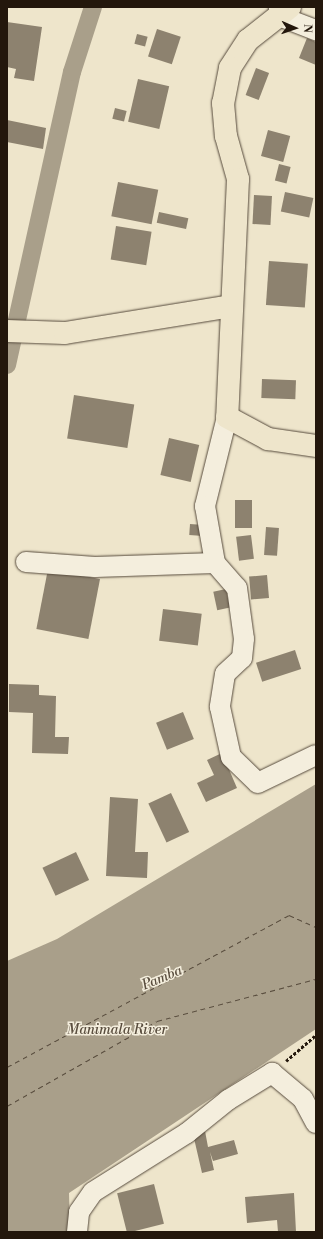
<!DOCTYPE html>
<style>
body{margin:0}
#map{position:relative;width:323px;height:1239px;overflow:hidden;background:#eee5cb;font-family:"Libre Bodoni",serif}
div>[style]{position:absolute}
.water>*{inset:0;background:#a99f8a}
.canal>*{height:18px;margin:-9px;padding:0 9px;transform-origin:9px;border-radius:9px;background:#a99f8a}
.ferry>*{height:1px;margin-top:-0.5px;transform-origin:0;background:repeating-linear-gradient(90deg,#594d3e 0 5px,transparent 0 9px)}
.building>*{inset:0;background:#8d826f;transform-origin:0 0}
.path>*{height:2.5px;margin-top:-1.25px;transform-origin:0;background:repeating-linear-gradient(90deg,#23170c 0 3px,transparent 0 5px)}
.roads{filter:drop-shadow(0 0 1px #564a3c) drop-shadow(0 0 1px #564a3c)}
.minor>*{height:20px;margin:-10px;padding:0 10px;transform-origin:10px;border-radius:10px;background:#f4eedd}
.major>*{height:22px;margin:-11px;padding:0 11px;transform-origin:11px;border-radius:11px;background:#eee5cb}
span{translate:-50% -50%;white-space:nowrap;text-align:center;line-height:1.15;-webkit-text-stroke:3px #f4eedd;paint-order:stroke}
.water-label{font-size:14px;color:#594d3e;font-style:italic}
.frame{position:absolute;inset:0;border:8px solid #23170c;pointer-events:none}
.north{position:absolute;left:275px;top:8px;width:40px;height:40px;-webkit-text-stroke:3px #f4eedd;paint-order:stroke;rotate:92deg;font-size:11px;font-weight:700;line-height:16px;text-align:center;color:#23170c}
.north::after{content:'';display:block;margin:auto;width:14px;height:18px;background:#23170c;clip-path:polygon(50% 0,100% 100%,50% 72%,0 100%)}
</style>
<div id="map">
<div class="water">
<i style="clip-path:polygon(316px 784px,316px 1029px,69px 1193px,70px 1232px,7px 1232px,7px 961px,57px 939px)"></i>
</div>
<div class="canal">
<i style="left:7px;top:365px;width:300px;rotate:-77.5deg"></i>
<i style="left:72px;top:72px;width:68px;rotate:-72.1deg"></i>
</div>
<div class="ferry">
<i style="left:7px;top:1067px;width:320px;rotate:-28.3deg"></i>
<i style="left:289px;top:915px;width:30px;rotate:24deg"></i>
<i style="left:7px;top:1106px;width:172px;rotate:-29.5deg"></i>
<i style="left:157px;top:1021px;width:164px;rotate:-14.8deg"></i>
</div>
<div class="building">
<i style="clip-path:polygon(7px 22px,42px 27px,34px 81px,14px 78px,16px 69px,7px 67px)"></i>
<i style="left:157px;top:29px;width:25px;height:29px;rotate:18deg"></i>
<i style="left:137px;top:34px;width:11px;height:10px;rotate:15deg"></i>
<i style="clip-path:polygon(307px 38px,316px 42px,316px 65px,299px 58px)"></i>
<i style="left:256px;top:68px;width:14px;height:29px;rotate:21deg"></i>
<i style="left:138px;top:79px;width:32px;height:44px;rotate:13deg"></i>
<i style="left:115px;top:108px;width:12px;height:11px;rotate:14deg"></i>
<i style="clip-path:polygon(7px 120px,46px 128px,43px 149px,7px 142px)"></i>
<i style="left:268px;top:130px;width:23px;height:27px;rotate:15deg"></i>
<i style="left:279px;top:164px;width:12px;height:17px;rotate:14deg"></i>
<i style="left:118px;top:182px;width:41px;height:35px;rotate:11deg"></i>
<i style="left:285px;top:192px;width:29px;height:20px;rotate:12deg"></i>
<i style="left:254px;top:195px;width:18px;height:29px;rotate:3deg"></i>
<i style="left:159px;top:212px;width:30px;height:11px;rotate:12deg"></i>
<i style="left:116px;top:226px;width:36px;height:34px;rotate:9deg"></i>
<i style="left:269px;top:261px;width:39px;height:44px;rotate:4deg"></i>
<i style="left:262px;top:379px;width:34px;height:19px;rotate:2deg"></i>
<i style="left:74px;top:395px;width:61px;height:44px;rotate:9deg"></i>
<i style="left:169px;top:438px;width:31px;height:38px;rotate:13deg"></i>
<i style="left:235px;top:500px;width:17px;height:28px"></i>
<i style="left:190px;top:524px;width:14px;height:11px;rotate:4deg"></i>
<i style="left:266px;top:527px;width:13px;height:28px;rotate:4deg"></i>
<i style="left:251px;top:535px;width:24px;height:15px;rotate:83deg"></i>
<i style="left:48px;top:569px;width:53px;height:61px;rotate:11deg"></i>
<i style="left:267px;top:575px;width:23px;height:18px;rotate:85deg"></i>
<i style="left:226px;top:589px;width:19px;height:13px;rotate:78deg"></i>
<i style="left:163px;top:609px;width:39px;height:32px;rotate:7deg"></i>
<i style="left:295px;top:650px;width:20px;height:41px;rotate:72deg"></i>
<i style="clip-path:polygon(9px 684px,39px 685px,39px 695px,56px 696px,55px 737px,69px 737px,68px 754px,32px 753px,33px 713px,9px 712px)"></i>
<i style="left:183px;top:712px;width:29px;height:29px;rotate:68deg"></i>
<i style="clip-path:polygon(222px 753px,237px 788px,206px 802px,197px 783px,214px 775px,207px 760px)"></i>
<i style="left:171px;top:793px;width:43px;height:25px;rotate:65deg"></i>
<i style="clip-path:polygon(110px 797px,138px 799px,135px 852px,148px 852px,147px 878px,106px 876px)"></i>
<i style="left:76px;top:852px;width:31px;height:37px;rotate:65deg"></i>
<i style="clip-path:polygon(205px 1131px,208px 1147px,234px 1140px,238px 1154px,213px 1161px,210px 1152px,214px 1170px,202px 1173px,193px 1134px)"></i>
<i style="left:154px;top:1184px;width:41px;height:38px;rotate:76deg"></i>
<i style="clip-path:polygon(294px 1193px,296px 1232px,278px 1232px,277px 1220px,247px 1223px,245px 1197px)"></i>
</div>
<div class="path">
<i style="left:286px;top:1061px;width:40px;rotate:-41deg"></i>
</div>
<div class="roads">
<div class="minor">
<i style="left:279px;top:7px;width:9px;rotate:90deg"></i>
<i style="left:279px;top:16px;width:40px;rotate:21deg"></i>
<i style="left:227px;top:417px;width:92px;rotate:103.9deg"></i>
<i style="left:205px;top:506px;width:58px;rotate:80deg"></i>
<i style="left:215px;top:563px;width:33px;rotate:49deg"></i>
<i style="left:237px;top:588px;width:51px;rotate:82.2deg"></i>
<i style="left:244px;top:639px;width:19px;rotate:96deg"></i>
<i style="left:242px;top:658px;width:23px;rotate:137deg"></i>
<i style="left:225px;top:674px;width:33px;rotate:99deg"></i>
<i style="left:220px;top:707px;width:51px;rotate:77.6deg"></i>
<i style="left:231px;top:757px;width:37px;rotate:44deg"></i>
<i style="left:258px;top:783px;width:64px;rotate:-25.8deg"></i>
<i style="left:26px;top:562px;width:69px;rotate:4.1deg"></i>
<i style="left:95px;top:567px;width:120px;rotate:-1.9deg"></i>
<i style="left:77px;top:1232px;width:20px;rotate:-84deg"></i>
<i style="left:79px;top:1212px;width:24px;rotate:-55deg"></i>
<i style="left:93px;top:1192px;width:111px;rotate:-32.1deg"></i>
<i style="left:187px;top:1133px;width:53px;rotate:-38.8deg"></i>
<i style="left:228px;top:1100px;width:52px;rotate:-31.5deg"></i>
<i style="left:272px;top:1073px;width:40px;rotate:40deg"></i>
<i style="left:303px;top:1099px;width:27px;rotate:62deg"></i>
</div>
<div class="major">
<i style="left:290px;top:7px;width:53px;rotate:141.8deg"></i>
<i style="left:248px;top:40px;width:33px;rotate:123deg"></i>
<i style="left:230px;top:68px;width:36px;rotate:101deg"></i>
<i style="left:223px;top:103px;width:33px;rotate:85deg"></i>
<i style="left:226px;top:136px;width:45px;rotate:74.4deg"></i>
<i style="left:238px;top:179px;width:238px;rotate:92.6deg"></i>
<i style="left:227px;top:417px;width:47px;rotate:28.2deg"></i>
<i style="left:268px;top:439px;width:49px;rotate:8.3deg"></i>
<i style="left:7px;top:331px;width:58px;rotate:2deg"></i>
<i style="left:65px;top:333px;width:168px;rotate:-9.2deg"></i>
</div>
</div>
<div class="water-label">
<span style="left:162px;top:978px;rotate:-23deg">Pamba</span>
<span style="left:117px;top:1030px">Manimala River</span>
</div>
<div class="frame"></div>
<div class="north">N</div>
</div>
